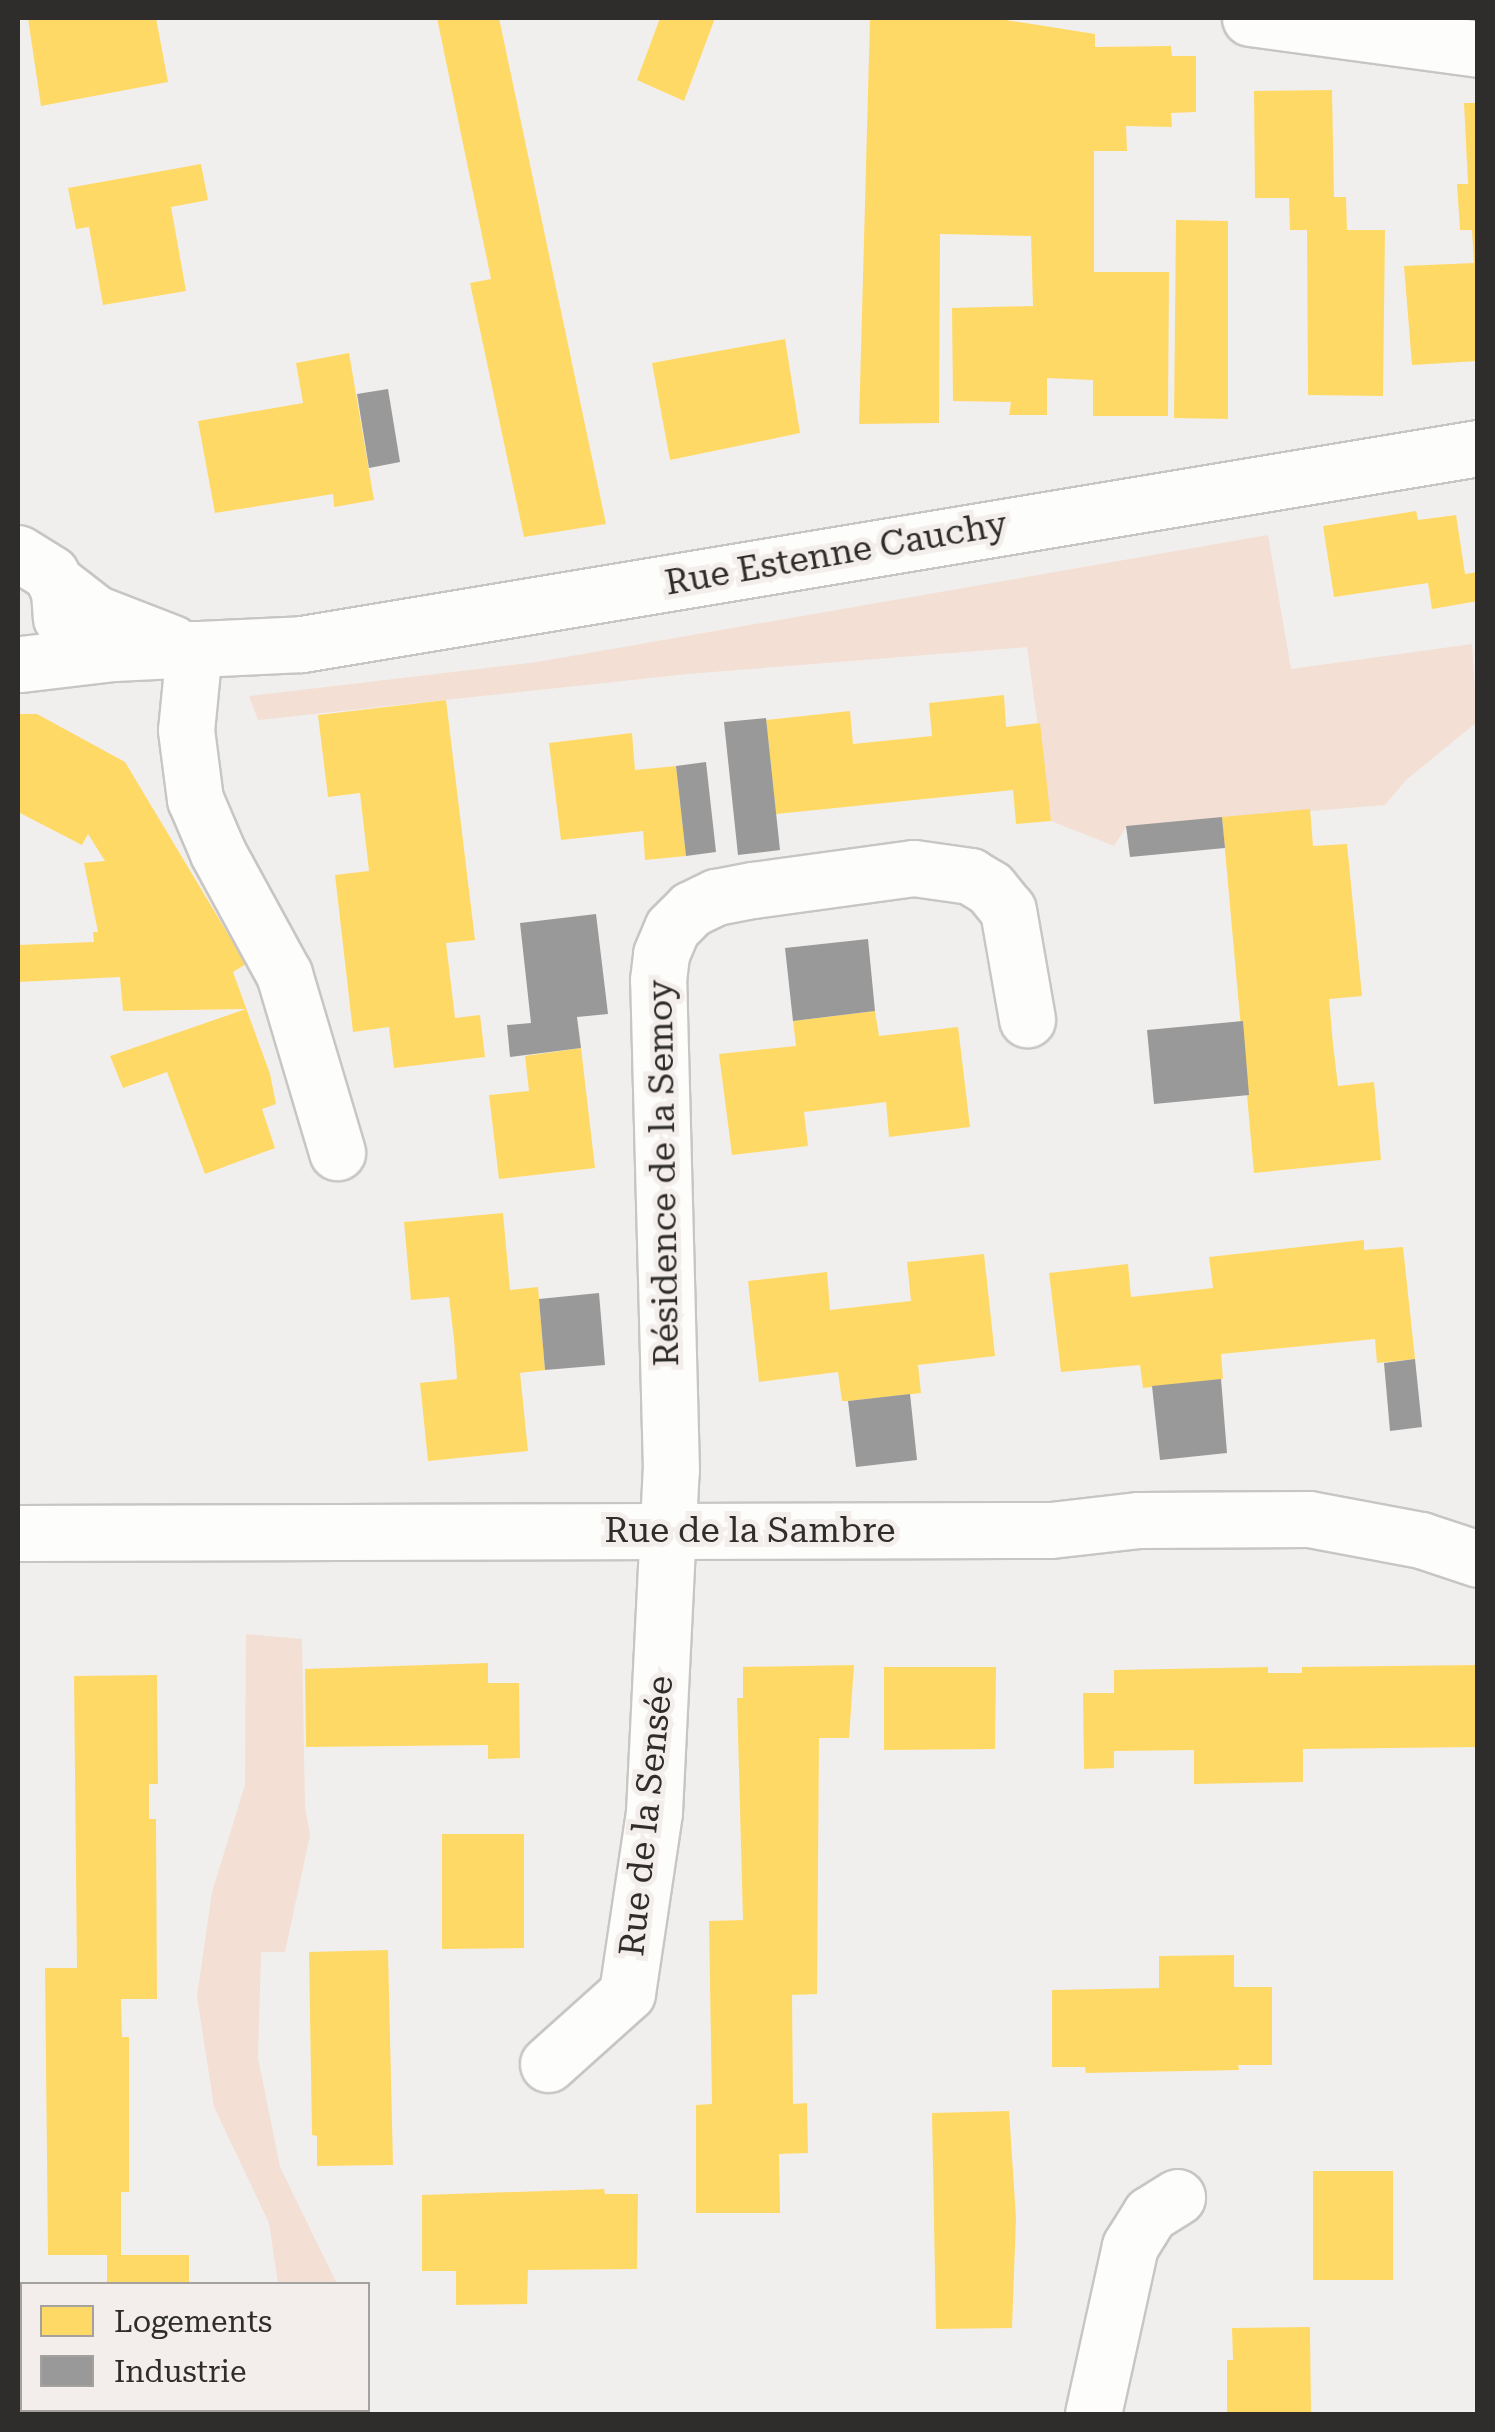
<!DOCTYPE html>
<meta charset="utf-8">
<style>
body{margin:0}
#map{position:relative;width:1495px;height:2432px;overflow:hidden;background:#f1efed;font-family:"Roboto Serif",serif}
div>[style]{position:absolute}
.green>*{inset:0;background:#f3dfd3}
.homes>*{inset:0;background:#ffd966}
.industry>*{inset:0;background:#999}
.roads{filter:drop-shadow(2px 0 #c8c6c5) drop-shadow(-2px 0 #c8c6c5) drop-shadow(0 2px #c8c6c5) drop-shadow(0 -2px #c8c6c5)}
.minor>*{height:55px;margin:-27.5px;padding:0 27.5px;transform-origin:27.5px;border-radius:27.5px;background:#fdfdfc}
.major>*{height:55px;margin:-27.5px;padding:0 27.5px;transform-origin:27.5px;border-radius:27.5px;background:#fdfdfc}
span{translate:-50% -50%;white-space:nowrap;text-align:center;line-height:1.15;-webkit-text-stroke:10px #f3eeeb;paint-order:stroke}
.street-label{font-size:35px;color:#2f2d2c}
.frame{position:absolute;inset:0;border:20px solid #2f2d2c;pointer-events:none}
.legend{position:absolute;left:20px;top:2282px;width:350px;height:130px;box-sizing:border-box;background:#f3eeeb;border:2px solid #a5a19f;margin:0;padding:12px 18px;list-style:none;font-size:30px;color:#2f2d2c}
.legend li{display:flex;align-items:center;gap:20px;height:50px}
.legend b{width:50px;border:2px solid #a5a19f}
</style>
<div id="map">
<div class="green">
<i style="clip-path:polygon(1268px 535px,1291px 669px,1472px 644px,1477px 722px,1406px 780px,1385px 805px,1127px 826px,1114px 846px,1051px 821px,1027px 647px,688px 674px,258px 720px,249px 696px,537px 662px)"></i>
<i style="clip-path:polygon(246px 1634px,302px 1639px,305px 1807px,310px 1835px,285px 1952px,261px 1952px,258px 2058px,280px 2167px,337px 2284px,278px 2284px,269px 2223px,214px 2107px,197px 1996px,212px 1892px,245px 1785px)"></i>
</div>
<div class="homes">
<i style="clip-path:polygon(28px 18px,156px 18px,168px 82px,41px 106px)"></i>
<i style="clip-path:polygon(437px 18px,499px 18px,606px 524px,524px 537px,470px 283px,491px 279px)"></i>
<i style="clip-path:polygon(660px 18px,715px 18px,684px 101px,637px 80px)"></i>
<i style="clip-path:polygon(870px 18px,993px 18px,1095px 34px,1095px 47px,1171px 46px,1172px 56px,1196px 56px,1196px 112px,1171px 113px,1172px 127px,1126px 126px,1127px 151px,1094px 151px,1094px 272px,1169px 272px,1168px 416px,1093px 416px,1093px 380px,1047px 378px,1047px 415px,1009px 415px,1011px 402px,953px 401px,952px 308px,1033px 306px,1031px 236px,940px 234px,939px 423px,859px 424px)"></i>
<i style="clip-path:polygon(1332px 90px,1334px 197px,1346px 197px,1347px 230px,1385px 230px,1383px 396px,1308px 395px,1307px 230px,1290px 230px,1289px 198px,1255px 198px,1254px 91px)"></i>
<i style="clip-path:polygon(1464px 103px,1478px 103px,1478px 361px,1412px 365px,1404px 266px,1474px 263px,1472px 230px,1460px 230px,1457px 184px,1468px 184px)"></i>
<i style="clip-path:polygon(201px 164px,208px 200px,171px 207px,186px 291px,103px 305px,89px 227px,76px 229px,68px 188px)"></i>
<i style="clip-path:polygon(1176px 220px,1228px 221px,1228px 419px,1174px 418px)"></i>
<i style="clip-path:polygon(785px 339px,800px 433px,670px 460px,652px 363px)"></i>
<i style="clip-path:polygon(349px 353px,374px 500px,334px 507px,333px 494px,215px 513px,198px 421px,303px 403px,296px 363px)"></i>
<i style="clip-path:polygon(1416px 511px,1418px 520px,1456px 515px,1465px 574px,1478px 572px,1478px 601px,1432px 609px,1428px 583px,1334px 597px,1323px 526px)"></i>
<i style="clip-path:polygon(1004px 695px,1006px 727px,1040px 723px,1051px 821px,1016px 824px,1013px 790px,776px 814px,766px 720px,850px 711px,853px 744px,932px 736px,929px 703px)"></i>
<i style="clip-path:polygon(446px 700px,475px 940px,446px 943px,455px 1018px,480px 1015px,485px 1057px,394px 1068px,389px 1027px,353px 1032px,335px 875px,369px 871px,360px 793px,328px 797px,318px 715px)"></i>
<i style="clip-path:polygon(18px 714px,37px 714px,125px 762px,246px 964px,233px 972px,270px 1074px,276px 1104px,262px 1109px,275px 1148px,205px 1174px,167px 1072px,123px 1088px,110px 1056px,246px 1009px,123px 1011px,120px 977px,18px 982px,18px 945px,94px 942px,93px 932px,98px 932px,84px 863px,105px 861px,88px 834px,82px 845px,18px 812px)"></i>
<i style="clip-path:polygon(632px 733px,635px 770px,676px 766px,686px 856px,645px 860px,643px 831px,561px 840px,549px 743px)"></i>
<i style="clip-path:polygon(1310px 809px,1313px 846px,1347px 844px,1362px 996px,1329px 999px,1333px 1044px,1338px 1086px,1374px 1082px,1381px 1160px,1254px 1173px,1222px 817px)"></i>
<i style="clip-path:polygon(875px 1011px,879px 1036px,958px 1027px,970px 1127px,889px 1137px,886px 1102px,846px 1107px,804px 1112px,808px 1146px,732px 1155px,719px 1054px,796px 1046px,793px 1021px)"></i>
<i style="clip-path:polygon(581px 1048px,595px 1168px,499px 1179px,489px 1095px,529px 1091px,525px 1056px)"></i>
<i style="clip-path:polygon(503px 1213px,510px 1290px,538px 1287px,545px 1370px,520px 1373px,528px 1451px,428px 1461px,420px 1383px,457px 1379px,454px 1339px,449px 1297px,411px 1300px,404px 1222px)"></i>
<i style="clip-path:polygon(1364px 1240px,1364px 1250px,1403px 1247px,1415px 1359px,1377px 1363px,1375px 1339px,1221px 1354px,1223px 1379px,1143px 1388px,1140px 1365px,1061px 1372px,1049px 1273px,1128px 1264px,1131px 1297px,1213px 1288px,1209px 1257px)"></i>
<i style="clip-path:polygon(984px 1254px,995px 1356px,918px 1365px,921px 1393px,848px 1401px,842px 1401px,838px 1372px,759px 1382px,748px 1281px,827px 1272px,830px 1310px,911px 1301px,907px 1262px)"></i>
<i style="clip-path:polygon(488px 1663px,488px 1683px,519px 1683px,520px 1758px,488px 1759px,488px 1745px,306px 1747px,305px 1669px)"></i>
<i style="clip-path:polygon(854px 1665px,849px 1738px,819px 1738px,817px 1994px,792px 1995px,793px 2104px,807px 2103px,808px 2153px,779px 2154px,780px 2213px,696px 2213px,696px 2105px,712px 2104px,709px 1921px,743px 1920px,737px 1698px,743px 1698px,743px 1667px)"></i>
<i style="clip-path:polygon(1478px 1665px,1478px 1747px,1303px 1749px,1303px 1782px,1194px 1784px,1194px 1750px,1114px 1751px,1114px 1768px,1084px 1769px,1083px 1693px,1114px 1693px,1114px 1670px,1268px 1667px,1268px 1673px,1302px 1673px,1302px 1667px)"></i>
<i style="clip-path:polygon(884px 1667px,996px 1667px,995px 1749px,884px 1750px)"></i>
<i style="clip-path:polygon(157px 1675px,158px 1784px,149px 1784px,149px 1819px,156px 1819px,157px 1999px,121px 1999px,122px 2037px,129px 2037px,129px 2192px,121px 2192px,121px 2255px,189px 2255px,189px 2284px,107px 2284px,107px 2255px,48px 2255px,45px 1968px,77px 1968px,74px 1676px)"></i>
<i style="clip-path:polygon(442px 1834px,524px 1834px,524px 1948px,442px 1949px)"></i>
<i style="clip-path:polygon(388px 1950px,393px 2165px,317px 2166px,317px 2136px,312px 2135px,309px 1952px)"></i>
<i style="clip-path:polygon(1234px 1955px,1234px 1987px,1272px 1987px,1272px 2065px,1238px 2065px,1239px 2070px,1086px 2073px,1085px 2067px,1052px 2067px,1052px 1990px,1159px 1988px,1159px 1956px)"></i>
<i style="clip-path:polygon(1009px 2111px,1016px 2218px,1012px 2328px,936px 2329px,932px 2113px)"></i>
<i style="clip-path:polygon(1313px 2171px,1393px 2171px,1393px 2280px,1313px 2280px)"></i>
<i style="clip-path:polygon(604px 2189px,605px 2194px,638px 2194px,637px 2269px,528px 2270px,527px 2304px,456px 2305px,456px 2271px,422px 2271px,422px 2195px)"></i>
<i style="clip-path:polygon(1310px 2327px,1311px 2414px,1227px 2414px,1227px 2360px,1233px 2360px,1232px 2328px)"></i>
<i style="clip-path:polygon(108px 2410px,210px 2410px,210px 2414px,108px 2414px)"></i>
</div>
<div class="industry">
<i style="clip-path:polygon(388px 389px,400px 462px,369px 468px,357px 394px)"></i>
<i style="clip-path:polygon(766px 718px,780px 850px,738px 855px,724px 722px)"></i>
<i style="clip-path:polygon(706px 762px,716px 852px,686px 856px,676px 766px)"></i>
<i style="clip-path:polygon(1222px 817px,1225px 848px,1130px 857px,1126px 826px)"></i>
<i style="clip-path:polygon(596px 914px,608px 1014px,577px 1017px,581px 1048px,510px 1057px,507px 1025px,531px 1023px,520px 923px)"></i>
<i style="clip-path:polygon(868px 939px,875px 1011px,793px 1021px,785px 948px)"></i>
<i style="clip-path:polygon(1243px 1021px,1249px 1095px,1154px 1104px,1147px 1030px)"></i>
<i style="clip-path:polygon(599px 1293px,605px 1365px,545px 1370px,539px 1299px)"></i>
<i style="clip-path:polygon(1415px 1359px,1422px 1427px,1390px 1431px,1384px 1363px)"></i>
<i style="clip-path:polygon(1221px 1379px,1227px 1453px,1160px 1460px,1152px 1386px)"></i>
<i style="clip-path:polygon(910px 1394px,917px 1460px,856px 1467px,848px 1401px)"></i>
</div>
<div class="roads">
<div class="minor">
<i style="left:1250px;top:18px;width:230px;rotate:7.7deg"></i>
<i style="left:194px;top:649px;width:81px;rotate:95.6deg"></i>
<i style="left:186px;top:730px;width:70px;rotate:82.6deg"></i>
<i style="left:195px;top:799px;width:59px;rotate:66.9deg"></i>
<i style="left:218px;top:853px;width:138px;rotate:61.4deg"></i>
<i style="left:284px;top:974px;width:186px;rotate:73.4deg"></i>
<i style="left:18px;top:1533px;width:1033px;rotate:-0.17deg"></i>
<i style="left:1051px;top:1530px;width:89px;rotate:-6.5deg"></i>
<i style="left:1139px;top:1520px;width:170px;rotate:-0.3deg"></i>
<i style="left:1309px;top:1519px;width:114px;rotate:10.6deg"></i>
<i style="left:1421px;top:1540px;width:60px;rotate:18.4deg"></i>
<i style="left:548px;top:2064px;width:106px;rotate:-41.9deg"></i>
<i style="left:627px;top:1993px;width:183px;rotate:-81.5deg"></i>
<i style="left:654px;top:1812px;width:342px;rotate:-87.2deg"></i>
<i style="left:671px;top:1470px;width:490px;rotate:-91.5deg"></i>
<i style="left:658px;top:980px;width:26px;rotate:-83deg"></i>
<i style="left:661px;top:954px;width:28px;rotate:-67deg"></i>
<i style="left:672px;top:928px;width:27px;rotate:-45deg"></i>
<i style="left:691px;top:909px;width:28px;rotate:-26deg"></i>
<i style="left:716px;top:897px;width:38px;rotate:-11deg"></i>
<i style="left:753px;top:890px;width:162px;rotate:-7.8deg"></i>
<i style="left:914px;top:868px;width:57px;rotate:8.1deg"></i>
<i style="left:970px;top:876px;width:23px;rotate:31deg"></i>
<i style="left:990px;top:888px;width:28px;rotate:51deg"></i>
<i style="left:1008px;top:910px;width:111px;rotate:80.1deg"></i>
<i style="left:1093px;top:2414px;width:172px;rotate:-77.6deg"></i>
<i style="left:1130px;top:2246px;width:38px;rotate:-58deg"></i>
<i style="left:1150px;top:2214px;width:32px;rotate:-32deg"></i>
</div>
<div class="major">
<i style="left:18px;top:553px;width:39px;rotate:32deg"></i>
<i style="left:51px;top:574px;width:19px;rotate:65deg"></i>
<i style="left:59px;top:591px;width:27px;rotate:86deg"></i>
<i style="left:55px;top:582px;width:51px;rotate:37.8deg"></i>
<i style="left:95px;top:613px;width:83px;rotate:21.3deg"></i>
<i style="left:21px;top:664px;width:93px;rotate:-6.8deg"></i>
<i style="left:113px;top:653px;width:189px;rotate:-2.7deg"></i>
<i style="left:302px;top:644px;width:1192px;rotate:-9.46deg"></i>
</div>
</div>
<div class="street-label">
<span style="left:836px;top:554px;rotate:-10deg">Rue Estenne Cauchy</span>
<span style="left:664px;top:1173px;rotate:-91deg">Résidence de la Semoy</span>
<span style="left:750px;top:1531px">Rue de la Sambre</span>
<span style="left:647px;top:1816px;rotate:-84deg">Rue de la Sensée</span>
</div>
<div class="frame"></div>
<ul class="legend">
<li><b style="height:28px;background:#ffd966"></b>Logements</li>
<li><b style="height:28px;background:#999"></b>Industrie</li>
</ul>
</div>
